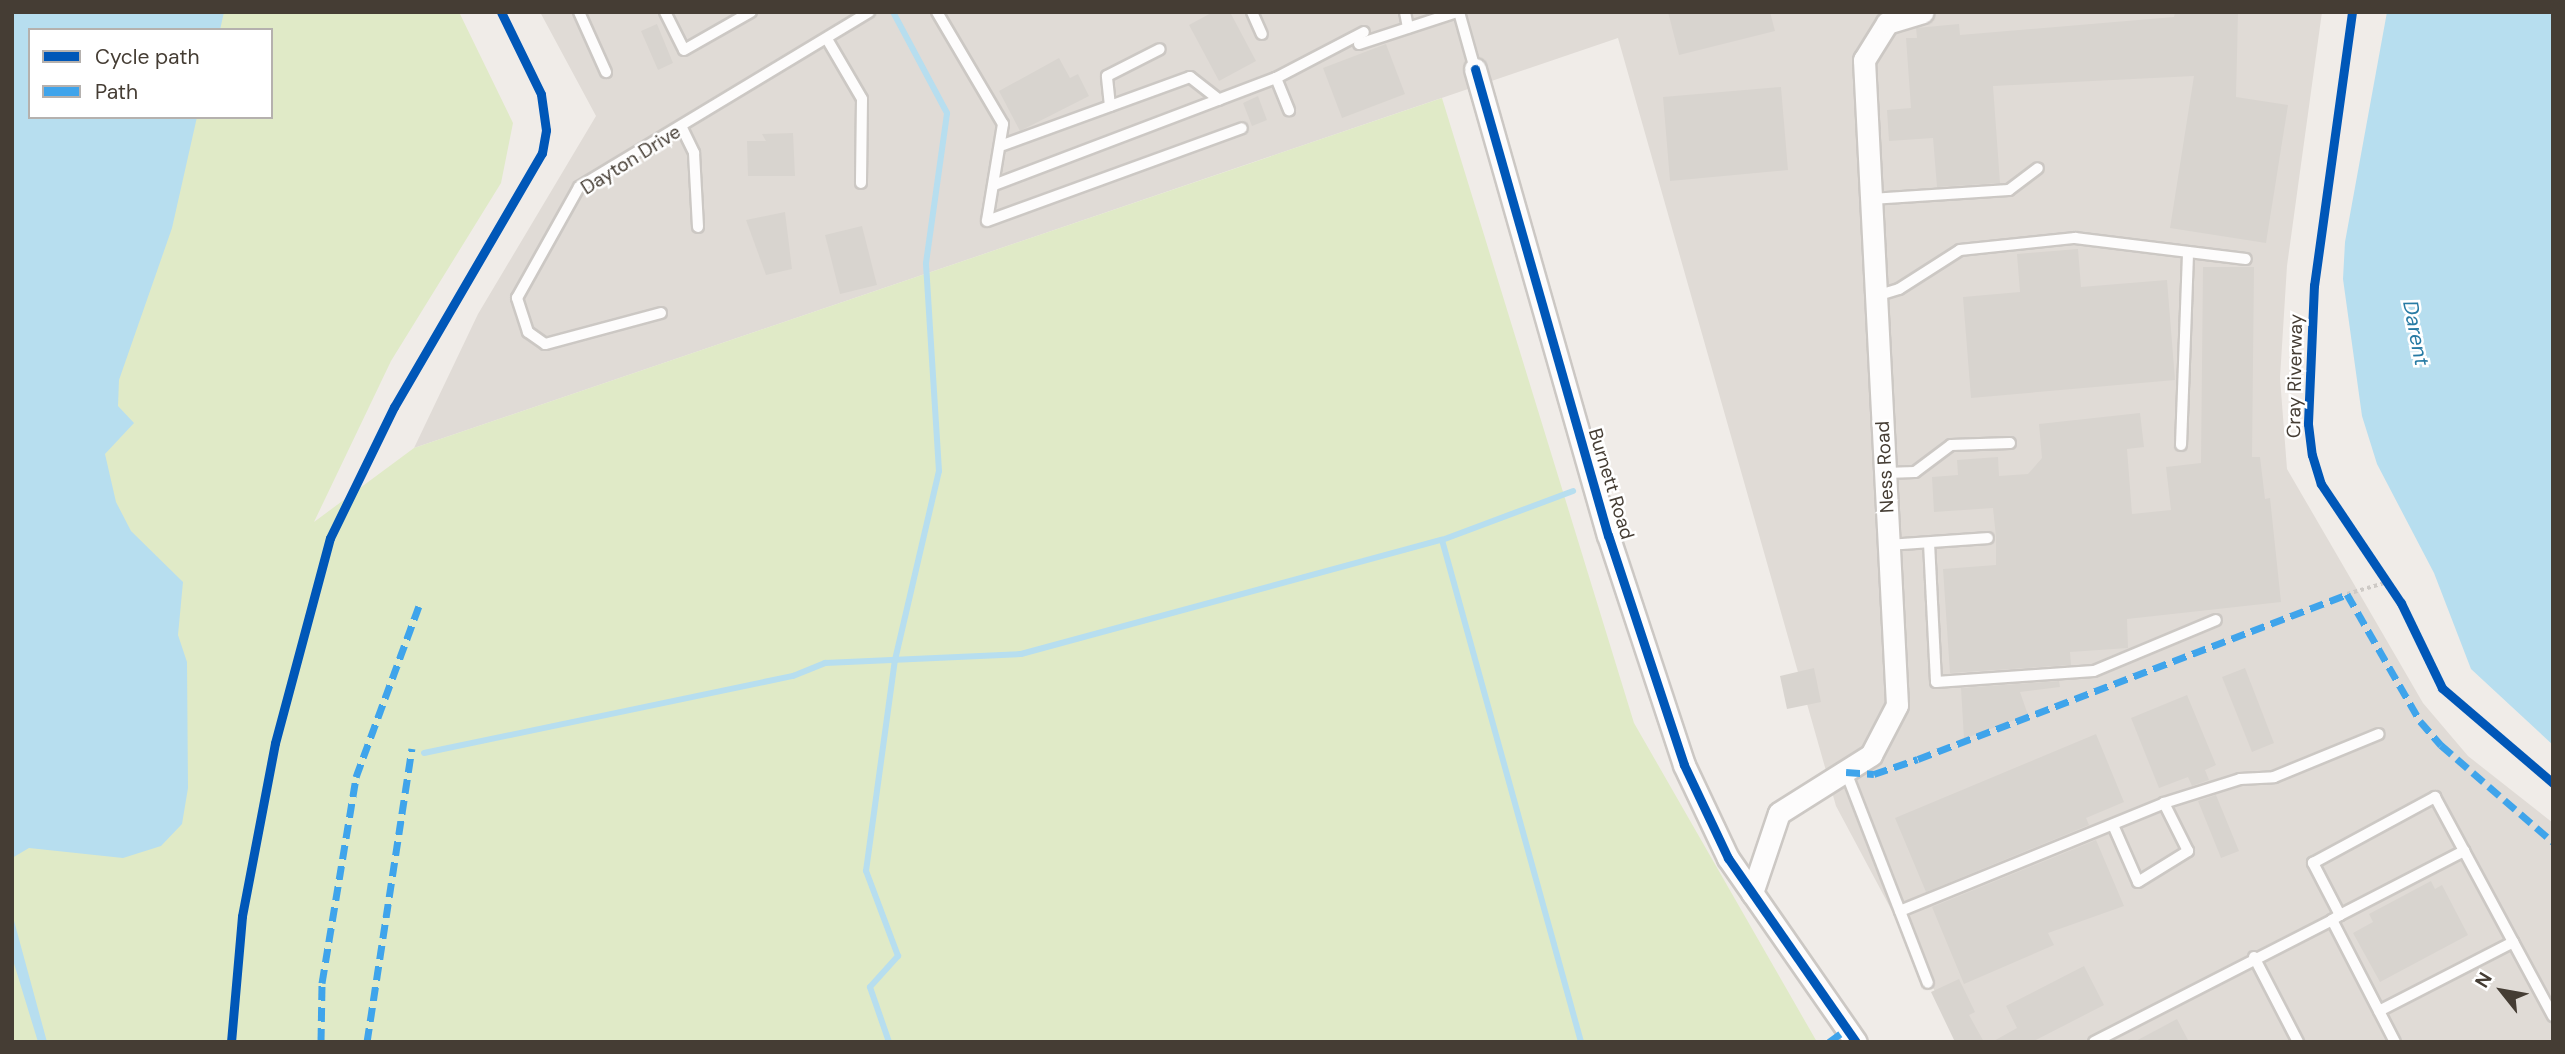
<!DOCTYPE html>
<style>
body{margin:0}
#map{position:relative;width:2565px;height:1054px;overflow:hidden;background:#f0ece8;font-family:"DM Sans",sans-serif}
div>[style]{position:absolute}
.industrial>*{inset:0;background:#e0dbd6}
.green>*{inset:0;background:#e0eac7}
.water>*{inset:0;background:#b7deef}
.stream>*{height:6px;margin:-3px;padding:0 3px;transform-origin:3px;border-radius:3px;background:#b7deef}
.building>*{inset:0;background:#d8d4cf}
.path>*{height:3.5px;margin-top:-1.75px;transform-origin:0;background:repeating-linear-gradient(90deg,#cecac6 0 3.5px,transparent 0 7px)}
.roads{filter:drop-shadow(2px 0 #ccc8c4) drop-shadow(-2px 0 #ccc8c4) drop-shadow(0 2px #ccc8c4) drop-shadow(0 -2px #ccc8c4)}
.lane>*{height:10px;margin:-5px;padding:0 5px;transform-origin:5px;border-radius:5px;background:#fdfcfc}
.street>*{height:21px;margin:-10.5px;padding:0 10.5px;transform-origin:10.5px;border-radius:10.5px;background:#fdfcfc}
.quiet>*{height:7px;margin-top:-3.5px;transform-origin:0;background:repeating-linear-gradient(90deg,#3fa4eb 0 14px,transparent 0 21px)}
.cycleway>*{height:9px;margin:-4.5px;padding:0 4.5px;transform-origin:4.5px;border-radius:4.5px;background:#0057b8}
span{translate:-50% -50%;white-space:nowrap;text-align:center;line-height:1.15;-webkit-text-stroke:5px #fff;paint-order:stroke}
.street-label{font-size:19px;color:#453d34}
.water-label{font-size:21px;color:#287ba4;font-style:italic}
.frame{position:absolute;inset:0;border:14px solid #453d34;pointer-events:none}
.legend{position:absolute;left:28px;top:28px;width:245px;height:91px;box-sizing:border-box;background:#fff;border:2px solid #b5b1ae;margin:0;padding:9px 12px;list-style:none;font-size:21px;color:#453d34}
.legend li{display:flex;align-items:center;gap:14px;height:35px}
.legend b{width:35px;border:2px solid #b5b1ae}
.north{position:absolute;left:2467px;top:956px;width:70px;height:70px;-webkit-text-stroke:5px #fff;paint-order:stroke;rotate:301deg;font-size:19px;font-weight:700;line-height:28px;text-align:center;color:#453d34}
.north::after{content:'';display:block;margin:auto;width:24px;height:32px;background:#453d34;clip-path:polygon(50% 0,100% 100%,50% 72%,0 100%)}
</style>
<div id="map">
<div class="industrial">
<i style="clip-path:polygon(540px 12px,2322px 12px,2287px 266px,2280px 378px,2287px 469px,2423px 703px,2468px 756px,2553px 823px,2553px 1042px,1962px 1042px,1836px 806px,1618px 38px,414px 448px,478px 314px,596px 116px)"></i>
</div>
<div class="green">
<i style="clip-path:polygon(evenodd,12px 12px,459px 12px,513px 123px,501px 183px,391px 361px,314px 522px,414px 448px,1442px 98px,1634px 723px,1817px 1042px,12px 1042px,12px 12px,30px 30px,271px 30px,271px 117px,30px 117px,30px 30px)"></i>
</div>
<div class="water">
<i style="clip-path:polygon(12px 12px,224px 12px,220px 30px,30px 30px,30px 117px,197px 117px,172px 228px,119px 380px,118px 406px,134px 423px,105px 454px,116px 502px,131px 531px,183px 582px,178px 635px,187px 662px,188px 788px,182px 824px,161px 846px,123px 858px,29px 848px,12px 858px)"></i>
<i style="clip-path:polygon(2387px 12px,2553px 12px,2553px 745px,2471px 669px,2434px 573px,2377px 464px,2362px 416px,2343px 279px,2345px 242px)"></i>
<i style="clip-path:polygon(12px 911px,13px 917px,47px 1042px,38px 1042px,12px 957px)"></i>
</div>
<div class="stream">
<i style="left:1442px;top:540px;width:521px;rotate:74.52deg"></i>
<i style="left:424px;top:753px;width:377px;rotate:-11.8deg"></i>
<i style="left:793px;top:676px;width:35px;rotate:-22deg"></i>
<i style="left:825px;top:663px;width:196px;rotate:-2.6deg"></i>
<i style="left:1021px;top:654px;width:436px;rotate:-15.2deg"></i>
<i style="left:1442px;top:540px;width:140px;rotate:-20.5deg"></i>
<i style="left:889px;top:1042px;width:58px;rotate:-109.1deg"></i>
<i style="left:870px;top:987px;width:42px;rotate:-47.9deg"></i>
<i style="left:898px;top:956px;width:91px;rotate:-110.6deg"></i>
<i style="left:866px;top:871px;width:213px;rotate:-82.2deg"></i>
<i style="left:895px;top:660px;width:194px;rotate:-76.9deg"></i>
<i style="left:939px;top:471px;width:208px;rotate:-93.6deg"></i>
<i style="left:926px;top:263px;width:151px;rotate:-82deg"></i>
<i style="left:947px;top:113px;width:115px;rotate:-118.1deg"></i>
</div>
<div class="building">
<i style="clip-path:polygon(1213px 12px,1230px 12px,1256px 61px,1219px 81px,1189px 25px)"></i>
<i style="clip-path:polygon(1668px 12px,1770px 12px,1775px 31px,1679px 55px)"></i>
<i style="clip-path:polygon(2175px 12px,2238px 12px,2236px 97px,2288px 105px,2266px 243px,2170px 228px,2194px 76px,1993px 86px,2000px 183px,1937px 187px,1933px 138px,1889px 141px,1887px 110px,1911px 108px,1906px 38px,1917px 38px,1916px 28px,1959px 24px,1960px 35px,2174px 17px)"></i>
<i style="clip-path:polygon(657px 24px,673px 63px,658px 70px,641px 31px)"></i>
<i style="clip-path:polygon(1386px 44px,1405px 94px,1342px 118px,1323px 68px)"></i>
<i style="clip-path:polygon(1059px 58px,1070px 78px,1078px 74px,1089px 96px,1020px 131px,999px 91px)"></i>
<i style="clip-path:polygon(1781px 87px,1788px 170px,1670px 181px,1663px 97px)"></i>
<i style="clip-path:polygon(1258px 96px,1267px 120px,1252px 126px,1243px 103px)"></i>
<i style="clip-path:polygon(793px 133px,795px 176px,748px 176px,747px 141px,766px 141px,762px 134px)"></i>
<i style="clip-path:polygon(785px 212px,792px 269px,766px 275px,746px 220px)"></i>
<i style="clip-path:polygon(862px 226px,877px 285px,840px 294px,825px 235px)"></i>
<i style="clip-path:polygon(2078px 249px,2081px 287px,2167px 280px,2175px 380px,1971px 398px,1963px 297px,2020px 292px,2017px 254px)"></i>
<i style="clip-path:polygon(2203px 267px,2254px 267px,2252px 457px,2260px 457px,2265px 499px,2270px 498px,2281px 602px,2127px 619px,2128px 648px,2070px 652px,2071px 665px,1950px 673px,1943px 569px,1996px 565px,1996px 537px,1993px 508px,1934px 512px,1932px 477px,1958px 475px,1957px 460px,1998px 457px,1999px 476px,2028px 474px,2042px 458px,2039px 424px,2140px 413px,2144px 447px,2127px 449px,2132px 514px,2171px 510px,2166px 467px,2201px 463px)"></i>
<i style="clip-path:polygon(1814px 668px,1821px 702px,1787px 709px,1780px 676px)"></i>
<i style="clip-path:polygon(2245px 668px,2274px 743px,2252px 752px,2222px 677px)"></i>
<i style="clip-path:polygon(2059px 681px,2060px 687px,2020px 692px,2028px 715px,1964px 739px,1961px 688px)"></i>
<i style="clip-path:polygon(2187px 695px,2216px 765px,2205px 770px,2209px 780px,2192px 786px,2188px 777px,2159px 788px,2131px 718px)"></i>
<i style="clip-path:polygon(2096px 734px,2124px 802px,2086px 818px,2089px 825px,1926px 892px,1895px 818px)"></i>
<i style="clip-path:polygon(2216px 795px,2239px 851px,2221px 858px,2198px 801px)"></i>
<i style="clip-path:polygon(2096px 840px,2124px 906px,2048px 933px,2054px 945px,1964px 984px,1932px 907px)"></i>
<i style="clip-path:polygon(2431px 881px,2435px 889px,2442px 885px,2468px 935px,2380px 982px,2353px 933px,2373px 922px,2369px 914px)"></i>
<i style="clip-path:polygon(2084px 966px,2104px 1005px,2032px 1042px,1992px 1042px,2017px 1028px,2006px 1006px)"></i>
<i style="clip-path:polygon(1959px 979px,1975px 1012px,1969px 1015px,1984px 1042px,1955px 1042px,1931px 992px)"></i>
<i style="clip-path:polygon(2177px 1019px,2189px 1042px,2134px 1042px)"></i>
</div>
<div class="path">
<i style="left:2347px;top:594px;width:43px;rotate:-16.3deg"></i>
</div>
<div class="roads">
<div class="lane">
<i style="left:579px;top:12px;width:66px;rotate:65.8deg"></i>
<i style="left:665px;top:12px;width:42px;rotate:63.4deg"></i>
<i style="left:684px;top:50px;width:77px;rotate:-29.6deg"></i>
<i style="left:937px;top:12px;width:130px;rotate:59.5deg"></i>
<i style="left:1003px;top:124px;width:98px;rotate:99.4deg"></i>
<i style="left:987px;top:221px;width:271px;rotate:-20deg"></i>
<i style="left:1252px;top:12px;width:24px;rotate:66deg"></i>
<i style="left:1405px;top:12px;width:16px;rotate:79deg"></i>
<i style="left:1459px;top:12px;width:59px;rotate:74.3deg"></i>
<i style="left:827px;top:39px;width:69px;rotate:59.7deg"></i>
<i style="left:862px;top:99px;width:84px;rotate:90.7deg"></i>
<i style="left:1359px;top:44px;width:103px;rotate:-18.1deg"></i>
<i style="left:1276px;top:78px;width:99px;rotate:-27.6deg"></i>
<i style="left:1110px;top:106px;width:30px;rotate:-96deg"></i>
<i style="left:1107px;top:76px;width:59px;rotate:-27deg"></i>
<i style="left:682px;top:128px;width:28px;rotate:64deg"></i>
<i style="left:694px;top:153px;width:74px;rotate:86.9deg"></i>
<i style="left:1003px;top:145px;width:199px;rotate:-20deg"></i>
<i style="left:1190px;top:77px;width:37px;rotate:38deg"></i>
<i style="left:994px;top:185px;width:302px;rotate:-20.8deg"></i>
<i style="left:1276px;top:78px;width:35px;rotate:68deg"></i>
<i style="left:1871px;top:199px;width:138px;rotate:-3.7deg"></i>
<i style="left:2009px;top:190px;width:36px;rotate:-37deg"></i>
<i style="left:1876px;top:296px;width:24px;rotate:-17deg"></i>
<i style="left:1899px;top:289px;width:72px;rotate:-32.6deg"></i>
<i style="left:1960px;top:250px;width:116px;rotate:-6deg"></i>
<i style="left:2075px;top:238px;width:172px;rotate:7deg"></i>
<i style="left:661px;top:313px;width:120px;rotate:165deg"></i>
<i style="left:545px;top:344px;width:21px;rotate:-145deg"></i>
<i style="left:528px;top:332px;width:36px;rotate:-108deg"></i>
<i style="left:517px;top:298px;width:127px;rotate:-60.8deg"></i>
<i style="left:579px;top:187px;width:339px;rotate:-31.1deg"></i>
<i style="left:2181px;top:445px;width:193px;rotate:-87.9deg"></i>
<i style="left:1885px;top:473px;width:30px;rotate:-2deg"></i>
<i style="left:1915px;top:472px;width:45px;rotate:-36.9deg"></i>
<i style="left:1951px;top:445px;width:59px;rotate:-1.9deg"></i>
<i style="left:1929px;top:543px;width:139px;rotate:87.1deg"></i>
<i style="left:1936px;top:682px;width:158px;rotate:-4deg"></i>
<i style="left:2094px;top:671px;width:132px;rotate:-22.7deg"></i>
<i style="left:1889px;top:545px;width:99px;rotate:-4deg"></i>
<i style="left:1846px;top:772px;width:226px;rotate:68.8deg"></i>
<i style="left:2113px;top:825px;width:62px;rotate:66.3deg"></i>
<i style="left:2138px;top:882px;width:59px;rotate:-31.8deg"></i>
<i style="left:2188px;top:851px;width:54px;rotate:-116.6deg"></i>
<i style="left:1900px;top:911px;width:285px;rotate:-22.2deg"></i>
<i style="left:2164px;top:803px;width:80px;rotate:-17.5deg"></i>
<i style="left:2240px;top:779px;width:34px;rotate:-3deg"></i>
<i style="left:2274px;top:777px;width:113px;rotate:-22.3deg"></i>
<i style="left:2340px;top:915px;width:140px;rotate:-27.3deg"></i>
<i style="left:2332px;top:920px;width:9px;rotate:-32deg"></i>
<i style="left:2340px;top:915px;width:59px;rotate:-117.4deg"></i>
<i style="left:2313px;top:863px;width:139px;rotate:-28.4deg"></i>
<i style="left:2435px;top:797px;width:249px;rotate:61.7deg"></i>
<i style="left:2254px;top:957px;width:96px;rotate:62.6deg"></i>
<i style="left:2379px;top:1011px;width:151px;rotate:-27.2deg"></i>
<i style="left:2094px;top:1042px;width:267px;rotate:-27.1deg"></i>
<i style="left:2332px;top:920px;width:137px;rotate:62.7deg"></i>
</div>
<div class="street">
<i style="left:1475px;top:69px;width:485px;rotate:74.1deg"></i>
<i style="left:1608px;top:535px;width:242px;rotate:71.7deg"></i>
<i style="left:1684px;top:765px;width:103px;rotate:64.7deg"></i>
<i style="left:1728px;top:858px;width:224px;rotate:55.2deg"></i>
<i style="left:1752px;top:893px;width:84px;rotate:-71.4deg"></i>
<i style="left:1779px;top:813px;width:109px;rotate:-32.2deg"></i>
<i style="left:1871px;top:755px;width:56px;rotate:-62.5deg"></i>
<i style="left:1897px;top:705px;width:646px;rotate:-92.93deg"></i>
<i style="left:1864px;top:60px;width:44px;rotate:-58.1deg"></i>
<i style="left:1887px;top:23px;width:37px;rotate:-17deg"></i>
</div>
</div>
<div class="quiet">
<i style="left:1846px;top:772px;width:28px;rotate:4deg"></i>
<i style="left:1874px;top:774px;width:46px;rotate:-18.8deg"></i>
<i style="left:1918px;top:759px;width:460px;rotate:-21deg"></i>
<i style="left:2347px;top:594px;width:146px;rotate:60.1deg"></i>
<i style="left:2420px;top:721px;width:32px;rotate:49deg"></i>
<i style="left:2441px;top:745px;width:148px;rotate:40.9deg"></i>
<i style="left:321px;top:1042px;width:59px;rotate:-89deg"></i>
<i style="left:322px;top:983px;width:209px;rotate:-80.6deg"></i>
<i style="left:356px;top:777px;width:182px;rotate:-69.8deg"></i>
<i style="left:367px;top:1042px;width:297px;rotate:-81.3deg"></i>
<i style="left:1829px;top:1042px;width:24px;rotate:-36deg"></i>
</div>
<div class="cycleway">
<i style="left:2352px;top:12px;width:276px;rotate:97.9deg"></i>
<i style="left:2314px;top:285px;width:139px;rotate:92.5deg"></i>
<i style="left:2308px;top:424px;width:31px;rotate:83deg"></i>
<i style="left:2312px;top:455px;width:30px;rotate:73deg"></i>
<i style="left:2321px;top:484px;width:143px;rotate:56.1deg"></i>
<i style="left:2401px;top:603px;width:94px;rotate:64.2deg"></i>
<i style="left:2442px;top:688px;width:146px;rotate:40.6deg"></i>
<i style="left:1475px;top:69px;width:485px;rotate:74.1deg"></i>
<i style="left:1608px;top:535px;width:242px;rotate:71.7deg"></i>
<i style="left:1684px;top:765px;width:103px;rotate:64.7deg"></i>
<i style="left:1728px;top:858px;width:224px;rotate:55.2deg"></i>
<i style="left:231px;top:1042px;width:126px;rotate:-85deg"></i>
<i style="left:242px;top:916px;width:176px;rotate:-79.2deg"></i>
<i style="left:275px;top:743px;width:212px;rotate:-75deg"></i>
<i style="left:330px;top:538px;width:146px;rotate:-64deg"></i>
<i style="left:394px;top:407px;width:294px;rotate:-59.8deg"></i>
<i style="left:542px;top:153px;width:23px;rotate:-80deg"></i>
<i style="left:546px;top:130px;width:36px;rotate:-98deg"></i>
<i style="left:541px;top:94px;width:91px;rotate:-116deg"></i>
</div>
<div class="street-label">
<span style="left:631px;top:160px;rotate:-32deg">Dayton Drive</span>
<span style="left:2295px;top:376px;rotate:-89deg">Cray Riverway</span>
<span style="left:1885px;top:467px;rotate:-93deg">Ness Road</span>
<span style="left:1611px;top:484px;rotate:73deg">Burnett Road</span>
</div>
<div class="water-label">
<span style="left:2416px;top:333px;rotate:79deg">Darent</span>
</div>
<div class="frame"></div>
<ul class="legend">
<li><b style="height:9px;background:#0057b8"></b>Cycle path</li>
<li><b style="height:9px;background:#3fa4eb"></b>Path</li>
</ul>
<div class="north">N</div>
</div>
